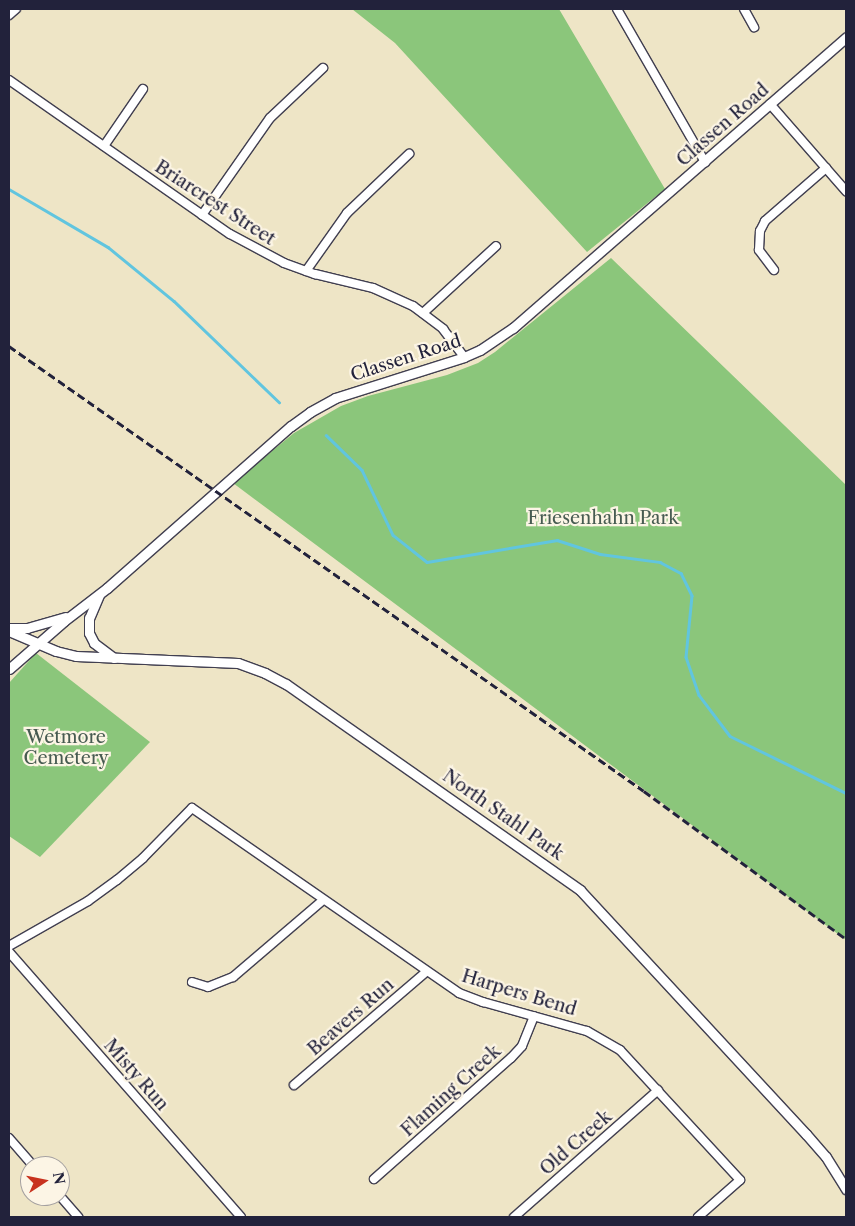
<!DOCTYPE html>
<style>
body{margin:0}
#map{position:relative;width:855px;height:1226px;overflow:hidden;background:#eee5c6;font-family:"Libre Caslon Text",serif}
div>[style]{position:absolute}
.green>*{inset:0;background:#8bc67b}
.stream>*{height:2.5px;margin:-1.25px;padding:0 1.25px;transform-origin:1.25px;border-radius:1.25px;background:#61c5df}
.roads{filter:drop-shadow(1px 0 #413f50) drop-shadow(-1px 0 #413f50) drop-shadow(0 1px #413f50) drop-shadow(0 -1px #413f50)}
.minor>*{height:8px;margin:-4px;padding:0 4px;transform-origin:4px;border-radius:4px;background:#fff}
.tertiary>*{height:9px;margin:-4.5px;padding:0 4.5px;transform-origin:4.5px;border-radius:4.5px;background:#fff}
.rail>*{height:2.5px;margin-top:-1.25px;transform-origin:0;background:repeating-linear-gradient(90deg,#22223b 0 8px,transparent 0 12px)}
span{translate:-50% -50%;white-space:nowrap;text-align:center;line-height:1.15;-webkit-text-stroke:4.5px #fcf5e5;paint-order:stroke}
.street-label{font-size:18px;color:#22223b}
.park-label{font-size:18px;color:#475b51}
.frame{position:absolute;inset:0;border:10px solid #22223b;pointer-events:none}
.north{position:absolute;left:20px;top:1156px;width:50px;height:50px;box-sizing:border-box;background:#fcf5e5;border:1px solid #a5a1a1;border-radius:50%;rotate:79deg;font-size:14px;font-weight:700;line-height:20px;text-align:center;color:#22223b}
.north::after{content:'';display:block;margin:auto;width:18px;height:22px;background:#c8321e;clip-path:polygon(50% 0,100% 100%,50% 72%,0 100%)}
</style>
<div id="map">
<div class="green">
<i style="clip-path:polygon(352px 9px,559px 9px,665px 189px,587px 252px,395px 43px)"></i>
<i style="clip-path:polygon(611px 258px,846px 485px,846px 940px,233px 483px,294px 433px,341px 406px,368px 396px,447px 375px,478px 363px,495px 352px)"></i>
<i style="clip-path:polygon(36px 653px,150px 742px,40px 857px,9px 836px,9px 683px)"></i>
</div>
<div class="stream">
<i style="left:9px;top:189px;width:115px;rotate:30.4deg"></i>
<i style="left:108px;top:247px;width:85px;rotate:39.3deg"></i>
<i style="left:174px;top:301px;width:146px;rotate:43.9deg"></i>
<i style="left:326px;top:435px;width:50px;rotate:44.2deg"></i>
<i style="left:362px;top:470px;width:72px;rotate:64.5deg"></i>
<i style="left:393px;top:535px;width:43px;rotate:38.5deg"></i>
<i style="left:427px;top:562px;width:132px;rotate:-9.6deg"></i>
<i style="left:557px;top:540px;width:45px;rotate:18deg"></i>
<i style="left:600px;top:554px;width:61px;rotate:7.6deg"></i>
<i style="left:660px;top:562px;width:24px;rotate:28deg"></i>
<i style="left:681px;top:573px;width:25px;rotate:64deg"></i>
<i style="left:692px;top:596px;width:61px;rotate:95.6deg"></i>
<i style="left:686px;top:657px;width:40px;rotate:71.1deg"></i>
<i style="left:699px;top:695px;width:51px;rotate:52.9deg"></i>
<i style="left:730px;top:736px;width:129px;rotate:26.2deg"></i>
</div>
<div class="roads">
<div class="minor">
<i style="left:617px;top:9px;width:177px;rotate:60.1deg"></i>
<i style="left:744px;top:9px;width:21px;rotate:61deg"></i>
<i style="left:9px;top:15px;width:9px;rotate:-41deg"></i>
<i style="left:9px;top:80px;width:269px;rotate:34.9deg"></i>
<i style="left:230px;top:234px;width:61px;rotate:28.2deg"></i>
<i style="left:284px;top:263px;width:33px;rotate:20deg"></i>
<i style="left:315px;top:274px;width:60px;rotate:13.6deg"></i>
<i style="left:373px;top:288px;width:44px;rotate:24.2deg"></i>
<i style="left:413px;top:306px;width:38px;rotate:37deg"></i>
<i style="left:443px;top:329px;width:35px;rotate:53deg"></i>
<i style="left:770px;top:104px;width:116px;rotate:48.9deg"></i>
<i style="left:104px;top:146px;width:69px;rotate:-55.6deg"></i>
<i style="left:202px;top:215px;width:118px;rotate:-55deg"></i>
<i style="left:270px;top:118px;width:73px;rotate:-43.3deg"></i>
<i style="left:774px;top:270px;width:25px;rotate:-127deg"></i>
<i style="left:759px;top:250px;width:19px;rotate:-87deg"></i>
<i style="left:760px;top:231px;width:11px;rotate:-63deg"></i>
<i style="left:765px;top:221px;width:81px;rotate:-41deg"></i>
<i style="left:306px;top:271px;width:71px;rotate:-54.7deg"></i>
<i style="left:347px;top:213px;width:86px;rotate:-43.6deg"></i>
<i style="left:423px;top:313px;width:99px;rotate:-42.5deg"></i>
<i style="left:9px;top:946px;width:91px;rotate:-29.7deg"></i>
<i style="left:88px;top:901px;width:36px;rotate:-36deg"></i>
<i style="left:117px;top:880px;width:34px;rotate:-40deg"></i>
<i style="left:143px;top:858px;width:70px;rotate:-45.6deg"></i>
<i style="left:192px;top:808px;width:325px;rotate:34.7deg"></i>
<i style="left:459px;top:993px;width:26px;rotate:21deg"></i>
<i style="left:483px;top:1002px;width:108px;rotate:15.6deg"></i>
<i style="left:587px;top:1031px;width:38px;rotate:30deg"></i>
<i style="left:620px;top:1050px;width:177px;rotate:47.3deg"></i>
<i style="left:740px;top:1180px;width:56px;rotate:138.6deg"></i>
<i style="left:9px;top:952px;width:352px;rotate:48.8deg"></i>
<i style="left:192px;top:982px;width:17px;rotate:17deg"></i>
<i style="left:208px;top:987px;width:27px;rotate:-22deg"></i>
<i style="left:233px;top:977px;width:118px;rotate:-40.5deg"></i>
<i style="left:294px;top:1085px;width:174px;rotate:-40.6deg"></i>
<i style="left:9px;top:1138px;width:37px;rotate:49deg"></i>
<i style="left:374px;top:1179px;width:183px;rotate:-41.5deg"></i>
<i style="left:511px;top:1058px;width:16px;rotate:-47deg"></i>
<i style="left:522px;top:1046px;width:32px;rotate:-68deg"></i>
<i style="left:60px;top:1196px;width:28px;rotate:49deg"></i>
<i style="left:514px;top:1217px;width:192px;rotate:-41.4deg"></i>
</div>
<div class="tertiary">
<i style="left:99px;top:595px;width:25px;rotate:113deg"></i>
<i style="left:89px;top:618px;width:15px;rotate:90deg"></i>
<i style="left:89px;top:633px;width:11px;rotate:63deg"></i>
<i style="left:94px;top:643px;width:25px;rotate:37deg"></i>
<i style="left:9px;top:628px;width:18px"></i>
<i style="left:27px;top:628px;width:40px;rotate:-16deg"></i>
<i style="left:9px;top:631px;width:51px;rotate:23.1deg"></i>
<i style="left:56px;top:651px;width:21px;rotate:14deg"></i>
<i style="left:76px;top:656px;width:162px;rotate:2.5deg"></i>
<i style="left:238px;top:663px;width:29px;rotate:20deg"></i>
<i style="left:265px;top:673px;width:24px;rotate:28deg"></i>
<i style="left:286px;top:684px;width:359px;rotate:35deg"></i>
<i style="left:580px;top:890px;width:333px;rotate:47.2deg"></i>
<i style="left:806px;top:1134px;width:30px;rotate:49deg"></i>
<i style="left:826px;top:1157px;width:38px;rotate:58deg"></i>
<i style="left:9px;top:669px;width:73px;rotate:-41.1deg"></i>
<i style="left:64px;top:621px;width:54px;rotate:-37.5deg"></i>
<i style="left:107px;top:588px;width:245px;rotate:-41.4deg"></i>
<i style="left:291px;top:426px;width:24px;rotate:-36deg"></i>
<i style="left:310px;top:412px;width:29px;rotate:-29deg"></i>
<i style="left:335px;top:398px;width:135px;rotate:-17.6deg"></i>
<i style="left:464px;top:357px;width:17px;rotate:-24deg"></i>
<i style="left:480px;top:350px;width:40px;rotate:-34deg"></i>
<i style="left:513px;top:328px;width:442px;rotate:-41.1deg"></i>
</div>
</div>
<div class="rail">
<i style="left:9px;top:346px;width:775px;rotate:35.02deg"></i>
<i style="left:644px;top:791px;width:250px;rotate:36.2deg"></i>
</div>
<div class="street-label">
<span style="left:723px;top:125px;rotate:-41deg">Classen Road</span>
<span style="left:215px;top:203px;rotate:33deg">Briarcrest Street</span>
<span style="left:406px;top:358px;rotate:-18deg">Classen Road</span>
<span style="left:503px;top:815px;rotate:35deg">North Stahl Park</span>
<span style="left:519px;top:993px;rotate:17deg">Harpers Bend</span>
<span style="left:351px;top:1017px;rotate:-41deg">Beavers Run</span>
<span style="left:136px;top:1075px;rotate:49deg">Misty Run</span>
<span style="left:451px;top:1091px;rotate:-42deg">Flaming Creek</span>
<span style="left:576px;top:1143px;rotate:-41deg">Old Creek</span>
</div>
<div class="park-label">
<span style="left:603px;top:518px">Friesenhahn Park</span>
<span style="left:66px;top:748px">Wetmore<br>Cemetery</span>
</div>
<div class="frame"></div>
<div class="north">N</div>
</div>
